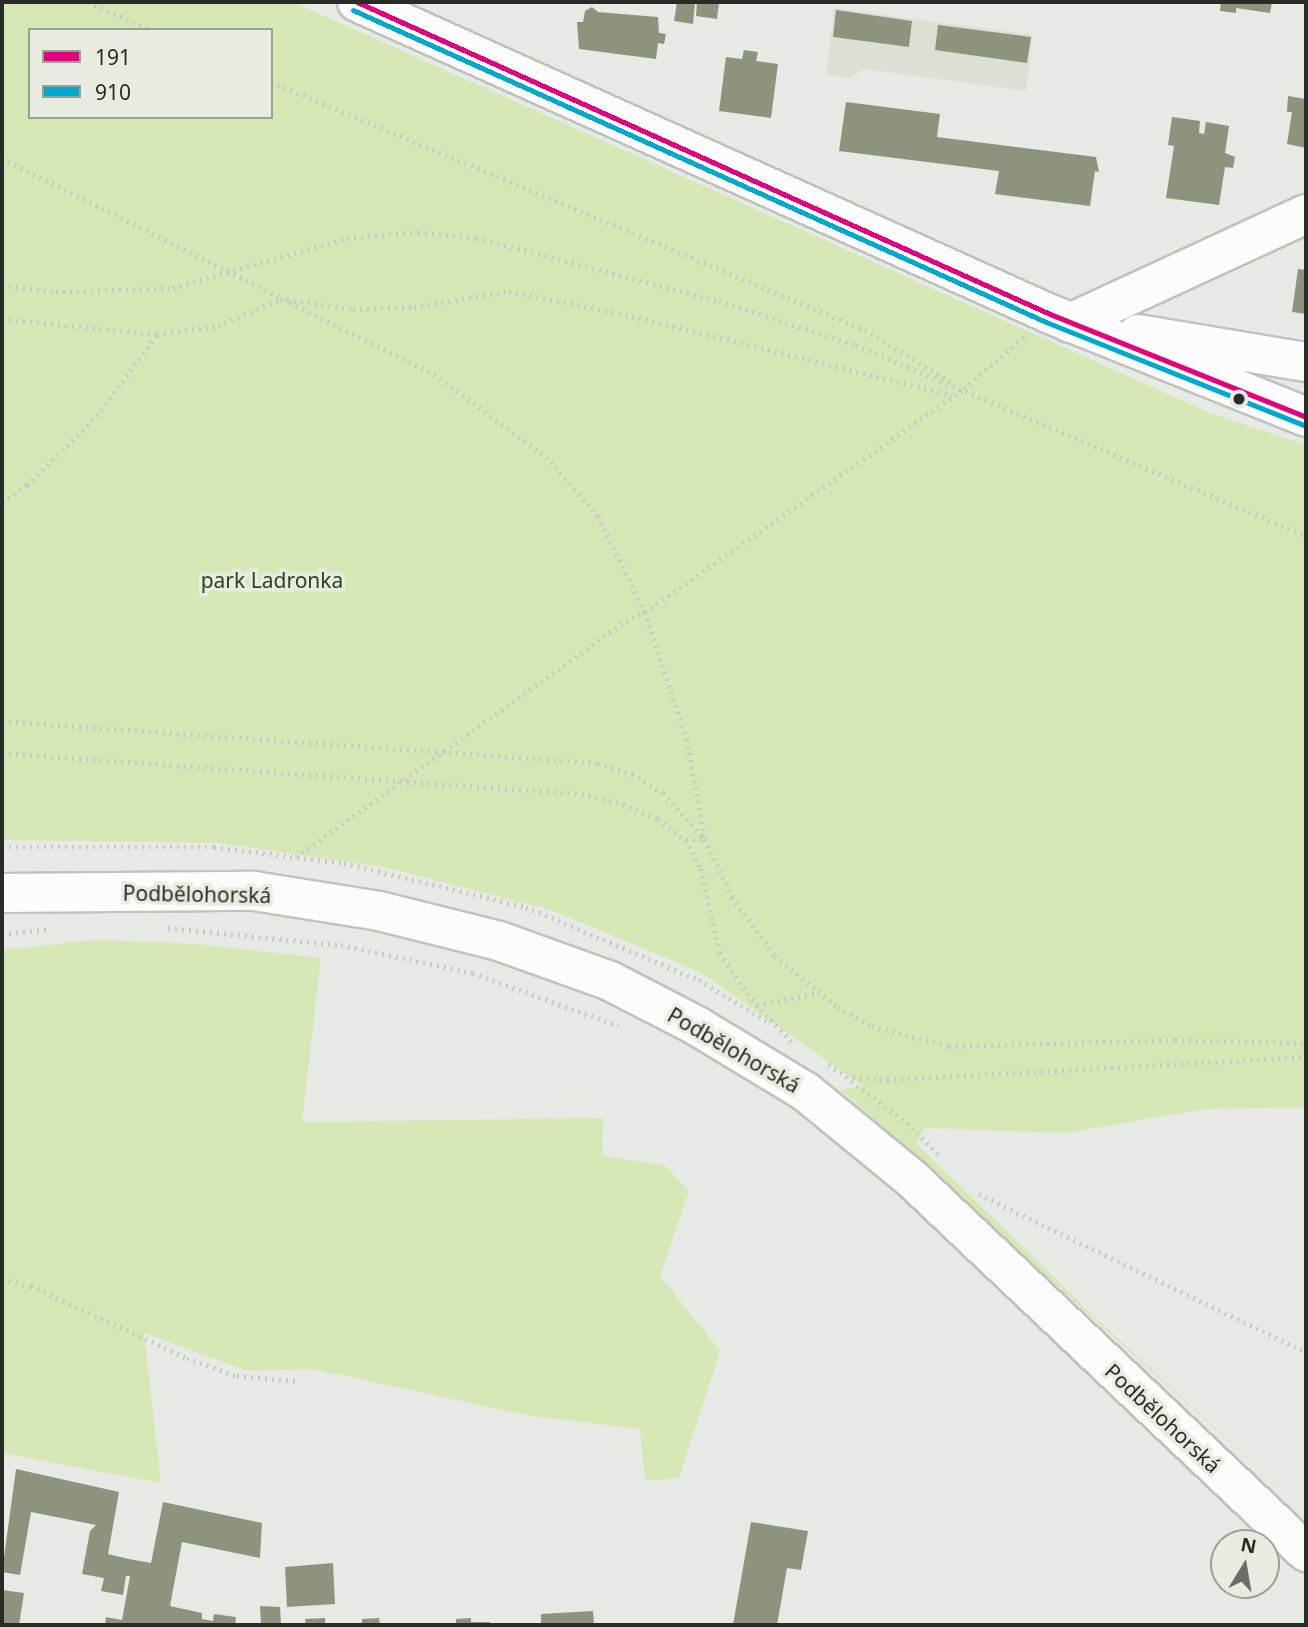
<!DOCTYPE html>
<meta charset="utf-8">
<style>
body{margin:0}
#map{position:relative;width:1308px;height:1627px;overflow:hidden;background:#e7e9e4;font-family:"Noto Sans",sans-serif}
div>[style]{position:absolute}
.built>*{inset:0;background:#dce0d4}
.green>*{inset:0;background:#d4e7b5}
.building>*{inset:0;background:#8d947e}
.path>*{height:4.5px;margin-top:-2.25px;transform-origin:0;background:repeating-linear-gradient(90deg,#c9c9c8 0 2px,transparent 0 7px)}
.roads{filter:drop-shadow(2px 0 #c0c2be) drop-shadow(-2px 0 #c0c2be) drop-shadow(0 2px #c0c2be) drop-shadow(0 -2px #c0c2be)}
.minor>*{height:38px;margin:-19px;padding:0 19px;transform-origin:19px;border-radius:19px;background:#fbfcfb}
.bus-1>*{height:5px;margin:-2.5px;padding:0 2.5px;transform-origin:2.5px;border-radius:2.5px;background:#e5007d}
.bus-2>*{height:5px;margin:-2.5px;padding:0 2.5px;transform-origin:2.5px;border-radius:2.5px;background:#00a9ce}
.dots>*{width:19px;height:19px;translate:-50% -50%;box-sizing:border-box;border:4px solid #e7ece1;border-radius:50%}
span{translate:-50% -50%;white-space:nowrap;text-align:center;line-height:1.15;-webkit-text-stroke:7px #e7ece1;paint-order:stroke}
.park-label{font-size:21px;color:#313f1a}
.street-label{font-size:21px;color:#292b27}
.frame{position:absolute;inset:0;border:4px solid #292b27;pointer-events:none}
.legend{position:absolute;left:28px;top:28px;width:245px;height:91px;box-sizing:border-box;background:#e7ece1;border:2px solid #9b9f97;margin:0;padding:9px 12px;list-style:none;font-size:21px;color:#292b27}
.legend li{display:flex;align-items:center;gap:14px;height:35px}
.legend b{width:35px;border:2px solid #9b9f97}
.north{position:absolute;left:1210px;top:1529px;width:70px;height:70px;box-sizing:border-box;background:#e7ece1;border:2px solid #9b9f97;border-radius:50%;rotate:11deg;font-size:19px;font-weight:700;line-height:28px;text-align:center;color:#292b27}
.north::after{content:'';display:block;margin:auto;width:24px;height:32px;background:#6c6e69;clip-path:polygon(50% 0,100% 100%,50% 72%,0 100%)}
</style>
<div id="map">
<div class="built">
<i style="clip-path:polygon(834px 8px,1033px 35px,1026px 91px,864px 69px,851px 78px,826px 75px)"></i>
</div>
<div class="green">
<i style="clip-path:polygon(evenodd,2px 2px,293px 2px,1210px 413px,1306px 445px,1306px 1107px,1205px 1109px,1066px 1133px,925px 1128px,916px 1143px,1102px 1324px,1306px 1511px,841px 1090px,863px 1086px,700px 972px,551px 910px,384px 867px,219px 843px,2px 840px,2px 2px,30px 30px,271px 30px,271px 117px,30px 117px,30px 30px)"></i>
<i style="clip-path:polygon(95px 940px,197px 944px,321px 958px,302px 1122px,603px 1118px,602px 1156px,664px 1165px,689px 1191px,660px 1276px,720px 1351px,679px 1478px,645px 1481px,640px 1429px,531px 1416px,313px 1369px,248px 1371px,144px 1333px,161px 1483px,2px 1453px,2px 950px)"></i>
</div>
<div class="building">
<i style="clip-path:polygon(677px 2px,695px 2px,693px 24px,674px 21px)"></i>
<i style="clip-path:polygon(697px 2px,719px 2px,717px 19px,696px 16px)"></i>
<i style="clip-path:polygon(1221px 2px,1272px 2px,1270px 13px,1236px 8px,1236px 13px,1220px 11px)"></i>
<i style="clip-path:polygon(592px 7px,598px 12px,658px 17px,659px 33px,666px 34px,664px 44px,658px 43px,656px 59px,579px 49px,577px 22px,583px 22px,585px 11px)"></i>
<i style="clip-path:polygon(836px 10px,912px 21px,909px 47px,833px 37px)"></i>
<i style="clip-path:polygon(938px 25px,1031px 37px,1027px 63px,935px 50px)"></i>
<i style="clip-path:polygon(744px 50px,758px 52px,756px 61px,778px 64px,771px 118px,719px 111px,726px 57px,742px 59px)"></i>
<i style="clip-path:polygon(1288px 96px,1306px 99px,1306px 148px,1287px 144px,1292px 112px,1287px 112px)"></i>
<i style="clip-path:polygon(846px 102px,940px 114px,937px 137px,1096px 157px,1099px 172px,1095px 171px,1090px 206px,995px 194px,999px 171px,839px 151px)"></i>
<i style="clip-path:polygon(1172px 117px,1200px 121px,1199px 133px,1204px 134px,1206px 122px,1229px 126px,1225px 153px,1235px 157px,1233px 168px,1225px 167px,1219px 205px,1166px 198px,1174px 146px,1168px 145px)"></i>
<i style="clip-path:polygon(1298px 269px,1306px 270px,1306px 314px,1292px 312px)"></i>
<i style="clip-path:polygon(16px 1469px,119px 1492px,108px 1554px,129px 1559px,151px 1563px,163px 1502px,262px 1523px,260px 1558px,182px 1542px,170px 1606px,202px 1613px,202px 1619px,213px 1621px,214px 1614px,236px 1617px,235px 1625px,105px 1625px,106px 1617px,122px 1620px,130px 1576px,126px 1576px,123px 1595px,101px 1591px,104px 1578px,82px 1574px,90px 1531px,96px 1525px,31px 1512px,20px 1575px,2px 1572px)"></i>
<i style="clip-path:polygon(751px 1522px,808px 1531px,801px 1570px,787px 1568px,777px 1625px,733px 1625px)"></i>
<i style="clip-path:polygon(333px 1563px,335px 1604px,287px 1607px,285px 1567px)"></i>
<i style="clip-path:polygon(2px 1590px,24px 1593px,19px 1625px,2px 1623px)"></i>
<i style="clip-path:polygon(260px 1606px,280px 1607px,281px 1625px,261px 1625px)"></i>
<i style="clip-path:polygon(593px 1611px,594px 1625px,541px 1625px,541px 1614px)"></i>
<i style="clip-path:polygon(325px 1618px,325px 1623px,336px 1625px,306px 1625px,305px 1619px)"></i>
<i style="clip-path:polygon(379px 1618px,380px 1625px,362px 1625px,362px 1619px)"></i>
<i style="clip-path:polygon(471px 1618px,471px 1622px,490px 1622px,490px 1625px,456px 1625px,456px 1619px)"></i>
</div>
<div class="path">
<i style="left:88px;top:2px;width:69px;rotate:24deg"></i>
<i style="left:271px;top:82px;width:644px;rotate:22.66deg"></i>
<i style="left:865px;top:330px;width:100px;rotate:31.2deg"></i>
<i style="left:2px;top:158px;width:483px;rotate:26.6deg"></i>
<i style="left:434px;top:374px;width:139px;rotate:36.5deg"></i>
<i style="left:546px;top:457px;width:79px;rotate:48.6deg"></i>
<i style="left:598px;top:516px;width:107px;rotate:63.9deg"></i>
<i style="left:645px;top:612px;width:134px;rotate:71.7deg"></i>
<i style="left:687px;top:739px;width:102px;rotate:79.8deg"></i>
<i style="left:705px;top:839px;width:64px;rotate:65deg"></i>
<i style="left:732px;top:897px;width:73px;rotate:53.9deg"></i>
<i style="left:775px;top:956px;width:81px;rotate:39deg"></i>
<i style="left:838px;top:1007px;width:39px;rotate:29deg"></i>
<i style="left:872px;top:1026px;width:80px;rotate:14.6deg"></i>
<i style="left:949px;top:1046px;width:226px;rotate:-1.5deg"></i>
<i style="left:1175px;top:1040px;width:131px;rotate:1.3deg"></i>
<i style="left:2px;top:285px;width:54px;rotate:7.4deg"></i>
<i style="left:56px;top:292px;width:117px;rotate:-2deg"></i>
<i style="left:173px;top:288px;width:181px;rotate:-16deg"></i>
<i style="left:347px;top:238px;width:71px;rotate:-4.8deg"></i>
<i style="left:418px;top:232px;width:59px;rotate:5.8deg"></i>
<i style="left:477px;top:238px;width:250px;rotate:14.6deg"></i>
<i style="left:719px;top:301px;width:144px;rotate:17.8deg"></i>
<i style="left:856px;top:345px;width:489px;rotate:23deg"></i>
<i style="left:2px;top:319px;width:155px;rotate:5.6deg"></i>
<i style="left:2px;top:502px;width:30px;rotate:-34deg"></i>
<i style="left:27px;top:485px;width:98px;rotate:-44.6deg"></i>
<i style="left:97px;top:416px;width:102px;rotate:-53.8deg"></i>
<i style="left:157px;top:334px;width:62px;rotate:-7.5deg"></i>
<i style="left:218px;top:326px;width:68px;rotate:-23.5deg"></i>
<i style="left:280px;top:299px;width:74px;rotate:7.8deg"></i>
<i style="left:353px;top:309px;width:61px;rotate:-1.9deg"></i>
<i style="left:414px;top:307px;width:96px;rotate:-9.6deg"></i>
<i style="left:509px;top:291px;width:126px;rotate:11.5deg"></i>
<i style="left:632px;top:316px;width:330px;rotate:13.9deg"></i>
<i style="left:2px;top:721px;width:597px;rotate:4.03deg"></i>
<i style="left:598px;top:763px;width:36px;rotate:18deg"></i>
<i style="left:632px;top:774px;width:36px;rotate:32deg"></i>
<i style="left:663px;top:793px;width:62px;rotate:47.6deg"></i>
<i style="left:2px;top:753px;width:581px;rotate:4.04deg"></i>
<i style="left:582px;top:794px;width:42px;rotate:13.7deg"></i>
<i style="left:623px;top:804px;width:38px;rotate:23deg"></i>
<i style="left:658px;top:819px;width:35px;rotate:37deg"></i>
<i style="left:686px;top:840px;width:33px;rotate:63deg"></i>
<i style="left:701px;top:869px;width:86px;rotate:77.3deg"></i>
<i style="left:720px;top:953px;width:63px;rotate:55.3deg"></i>
<i style="left:756px;top:1005px;width:54px;rotate:45.7deg"></i>
<i style="left:686px;top:840px;width:18px"></i>
<i style="left:2px;top:847px;width:212px"></i>
<i style="left:214px;top:847px;width:131px;rotate:7deg"></i>
<i style="left:344px;top:863px;width:187px;rotate:13.6deg"></i>
<i style="left:526px;top:907px;width:188px;rotate:22.9deg"></i>
<i style="left:699px;top:980px;width:79px;rotate:31.1deg"></i>
<i style="left:296px;top:857px;width:406px;rotate:-35.6deg"></i>
<i style="left:626px;top:621px;width:21px;rotate:-25deg"></i>
<i style="left:645px;top:612px;width:389px;rotate:-35deg"></i>
<i style="left:964px;top:389px;width:79px;rotate:-40.9deg"></i>
<i style="left:168px;top:928px;width:174px;rotate:5.6deg"></i>
<i style="left:341px;top:945px;width:135px;rotate:12deg"></i>
<i style="left:473px;top:973px;width:155px;rotate:20deg"></i>
<i style="left:2px;top:934px;width:46px;rotate:-6.2deg"></i>
<i style="left:757px;top:1005px;width:61px;rotate:-11.3deg"></i>
<i style="left:829px;top:1064px;width:98px;rotate:37.1deg"></i>
<i style="left:907px;top:1123px;width:47px;rotate:45deg"></i>
<i style="left:853px;top:1077px;width:27px;rotate:6deg"></i>
<i style="left:880px;top:1080px;width:427px;rotate:-3.1deg"></i>
<i style="left:979px;top:1194px;width:363px;rotate:25.8deg"></i>
<i style="left:2px;top:1279px;width:30px;rotate:14deg"></i>
<i style="left:31px;top:1286px;width:172px;rotate:24.8deg"></i>
<i style="left:187px;top:1358px;width:53px;rotate:19.8deg"></i>
<i style="left:237px;top:1376px;width:61px;rotate:4.7deg"></i>
</div>
<div class="roads">
<div class="minor">
<i style="left:357px;top:2px;width:760px;rotate:24.24deg"></i>
<i style="left:1050px;top:314px;width:276px;rotate:21.9deg"></i>
<i style="left:1070px;top:323px;width:260px;rotate:-24.8deg"></i>
<i style="left:1138px;top:334px;width:170px;rotate:9.5deg"></i>
<i style="left:2px;top:893px;width:252px;rotate:-0.5deg"></i>
<i style="left:254px;top:891px;width:127px;rotate:9.1deg"></i>
<i style="left:379px;top:911px;width:124px;rotate:14deg"></i>
<i style="left:499px;top:941px;width:118px;rotate:19.8deg"></i>
<i style="left:610px;top:981px;width:98px;rotate:27.3deg"></i>
<i style="left:697px;top:1026px;width:127px;rotate:31.2deg"></i>
<i style="left:806px;top:1092px;width:136px;rotate:39.3deg"></i>
<i style="left:911px;top:1178px;width:544px;rotate:43.44deg"></i>
</div>
</div>
<div class="bus-1">
<i style="left:357px;top:2px;width:760px;rotate:24.24deg"></i>
<i style="left:1050px;top:314px;width:276px;rotate:21.9deg"></i>
</div>
<div class="bus-2">
<i style="left:353px;top:10px;width:760px;rotate:24.24deg"></i>
<i style="left:1046px;top:322px;width:277px;rotate:21.8deg"></i>
</div>
<div class="dots">
<i style="left:1239px;top:399px;background:#292b27"></i>
</div>
<div class="park-label">
<span style="left:272px;top:580px">park Ladronka</span>
</div>
<div class="street-label">
<span style="left:197px;top:894px;rotate:1deg">Podbělohorská</span>
<span style="left:734px;top:1050px;rotate:30deg">Podbělohorská</span>
<span style="left:1163px;top:1418px;rotate:43deg">Podbělohorská</span>
</div>
<div class="frame"></div>
<ul class="legend">
<li><b style="height:9px;background:#e5007d"></b>191</li>
<li><b style="height:9px;background:#00a9ce"></b>910</li>
</ul>
<div class="north">N</div>
</div>
